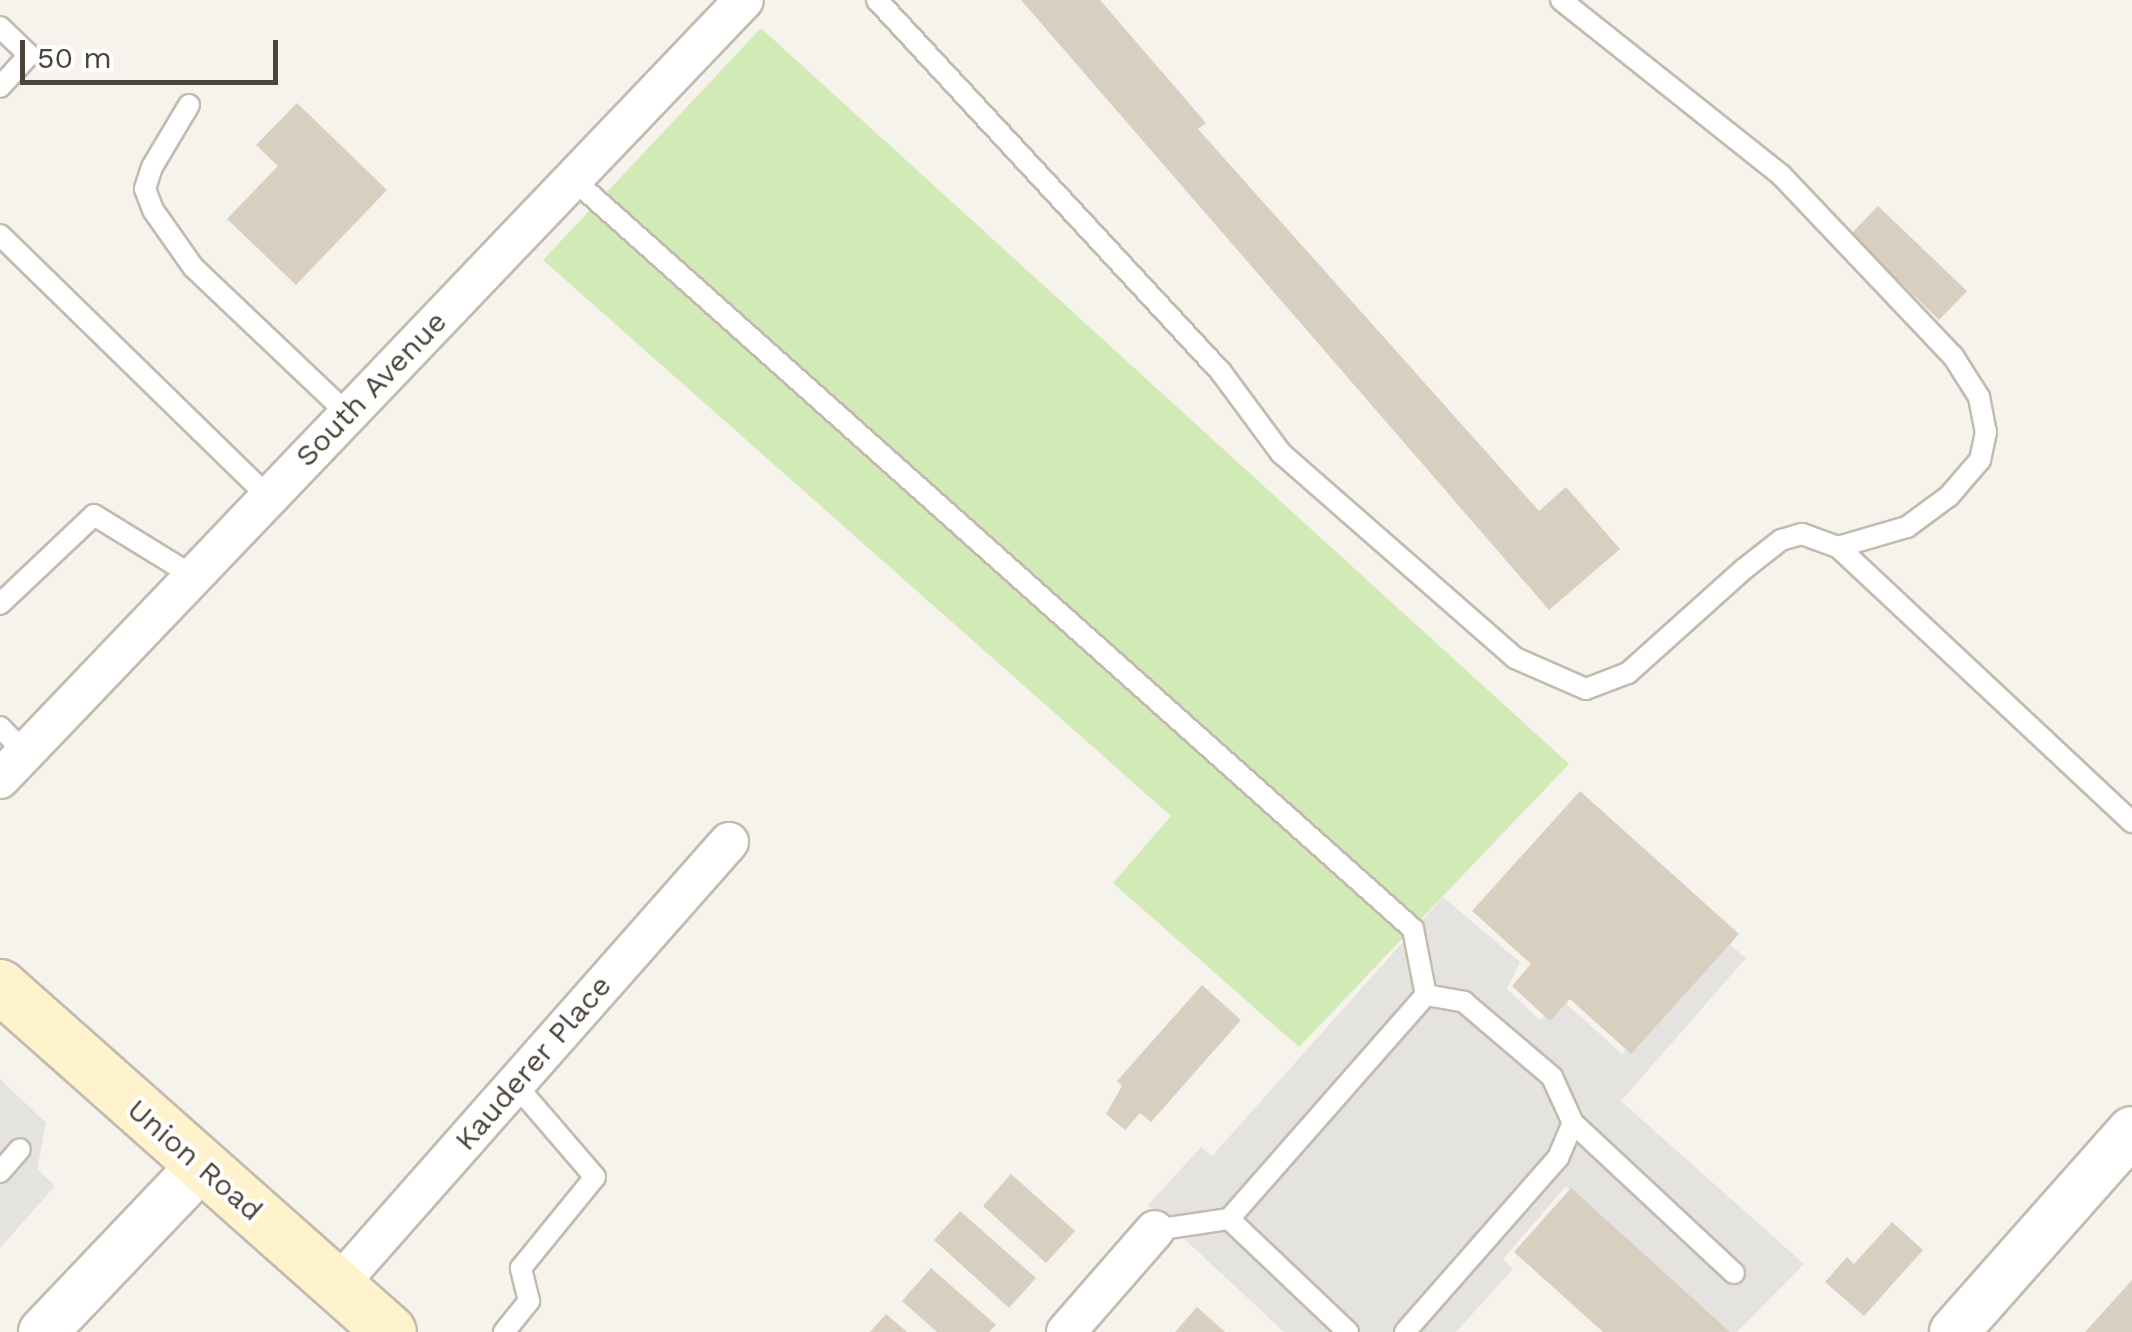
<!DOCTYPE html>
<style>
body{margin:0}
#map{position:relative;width:2132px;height:1332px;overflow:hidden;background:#f6f3ec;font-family:"Work Sans",sans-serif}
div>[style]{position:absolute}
.green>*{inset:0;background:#d2eab5}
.parking>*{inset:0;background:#e5e3e0}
.building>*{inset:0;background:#d8cfc1}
.roads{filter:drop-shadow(2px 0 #c2bbae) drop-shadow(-2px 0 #c2bbae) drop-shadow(0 2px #c2bbae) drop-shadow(0 -2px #c2bbae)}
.service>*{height:20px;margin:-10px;padding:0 10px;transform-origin:10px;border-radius:10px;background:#fff}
.minor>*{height:38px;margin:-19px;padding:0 19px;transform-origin:19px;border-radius:19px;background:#fff}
.tertiary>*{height:48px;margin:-24px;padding:0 24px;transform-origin:24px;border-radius:24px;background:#fff}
.secondary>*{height:52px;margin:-26px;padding:0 26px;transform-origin:26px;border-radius:26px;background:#fff3cd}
span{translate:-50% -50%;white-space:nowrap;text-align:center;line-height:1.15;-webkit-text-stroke:8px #fff;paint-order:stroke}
.street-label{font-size:30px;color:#4b4439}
.scale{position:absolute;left:20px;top:40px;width:258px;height:45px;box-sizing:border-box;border:5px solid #4b4439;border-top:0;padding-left:12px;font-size:30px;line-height:35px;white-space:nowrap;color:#4b4439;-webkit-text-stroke:8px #fff;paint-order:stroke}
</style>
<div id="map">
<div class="green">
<i style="clip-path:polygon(761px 28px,1569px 764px,1299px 1047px,1113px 883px,1171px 816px,543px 260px)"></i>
</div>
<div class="parking">
<i style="clip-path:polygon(1443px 897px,1520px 962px,1507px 989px,1540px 1020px,1563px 1001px,1622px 1054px,1724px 940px,1746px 958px,1621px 1101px,1804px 1264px,1737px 1332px,1720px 1332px,1566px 1186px,1503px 1259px,1513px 1269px,1456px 1332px,1284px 1332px,1148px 1205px,1201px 1147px,1212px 1156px)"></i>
<i style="clip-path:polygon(0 1079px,46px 1123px,37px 1169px,55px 1186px,0 1248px)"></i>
</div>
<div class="building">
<i style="clip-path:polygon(1021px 0,1100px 0,1206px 123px,1198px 129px,1539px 511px,1566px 487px,1620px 549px,1549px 610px)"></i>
<i style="clip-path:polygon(297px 103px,387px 190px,296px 285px,227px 219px,278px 166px,256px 145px)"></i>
<i style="clip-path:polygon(1878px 206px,1967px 291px,1939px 320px,1851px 234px)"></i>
<i style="clip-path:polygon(1580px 791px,1739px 934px,1631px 1054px,1570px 999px,1550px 1021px,1512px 986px,1531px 964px,1472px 911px)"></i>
<i style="clip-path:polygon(1202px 985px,1241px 1020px,1151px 1122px,1140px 1113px,1125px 1130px,1106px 1114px,1122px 1086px,1117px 1081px)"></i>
<i style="clip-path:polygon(1011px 1174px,1075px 1231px,1046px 1263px,983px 1206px)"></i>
<i style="clip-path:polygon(1571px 1188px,1730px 1332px,1603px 1332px,1514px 1252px)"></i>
<i style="clip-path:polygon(960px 1211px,1036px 1278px,1009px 1308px,934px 1240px)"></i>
<i style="clip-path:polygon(1892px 1222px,1923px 1250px,1864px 1316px,1825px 1282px,1847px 1257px,1854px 1264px)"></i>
<i style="clip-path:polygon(931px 1268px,996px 1325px,989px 1332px,937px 1332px,902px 1301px)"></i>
<i style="clip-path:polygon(2132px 1280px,2132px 1332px,2085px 1332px)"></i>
<i style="clip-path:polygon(1197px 1307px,1225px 1332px,1175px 1332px)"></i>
<i style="clip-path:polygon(886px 1314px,907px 1332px,870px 1332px)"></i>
</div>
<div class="roads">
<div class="service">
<i style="left:877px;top:0;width:507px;rotate:47.24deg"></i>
<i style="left:1221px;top:372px;width:101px;rotate:53.5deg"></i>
<i style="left:1281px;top:453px;width:311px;rotate:41.2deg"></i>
<i style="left:1515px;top:658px;width:77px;rotate:23.6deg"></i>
<i style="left:1586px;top:689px;width:45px;rotate:-20.9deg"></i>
<i style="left:1628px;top:673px;width:156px;rotate:-41.9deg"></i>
<i style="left:1744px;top:569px;width:47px;rotate:-38.1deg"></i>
<i style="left:1781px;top:540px;width:22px;rotate:-16deg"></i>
<i style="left:1802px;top:534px;width:38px;rotate:20deg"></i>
<i style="left:1838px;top:547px;width:403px;rotate:43.1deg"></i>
<i style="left:1561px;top:0;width:281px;rotate:38.5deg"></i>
<i style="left:1781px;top:175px;width:250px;rotate:46.5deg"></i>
<i style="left:1953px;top:356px;width:49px;rotate:57.6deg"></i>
<i style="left:1979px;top:397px;width:36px;rotate:79deg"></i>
<i style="left:1986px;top:432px;width:29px;rotate:102deg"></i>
<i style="left:1980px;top:460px;width:48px;rotate:130.7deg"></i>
<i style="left:1949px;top:496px;width:52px;rotate:143.6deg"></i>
<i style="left:1907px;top:527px;width:72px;rotate:163.8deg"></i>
<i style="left:0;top:27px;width:40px;rotate:44deg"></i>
<i style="left:29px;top:55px;width:43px;rotate:132.2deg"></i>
<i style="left:189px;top:105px;width:72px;rotate:120.8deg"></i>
<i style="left:152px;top:167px;width:23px;rotate:108deg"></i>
<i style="left:145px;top:189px;width:22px;rotate:69deg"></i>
<i style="left:153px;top:210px;width:70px;rotate:54.9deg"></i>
<i style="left:193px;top:267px;width:212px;rotate:43.5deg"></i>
<i style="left:573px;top:179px;width:1126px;rotate:41.76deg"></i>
<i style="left:1413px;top:929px;width:67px;rotate:78.9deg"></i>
<i style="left:0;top:235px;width:373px;rotate:44.3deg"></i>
<i style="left:0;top:604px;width:129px;rotate:-43.4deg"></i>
<i style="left:94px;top:515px;width:116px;rotate:31.6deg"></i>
<i style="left:0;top:727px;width:36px;rotate:46deg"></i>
<i style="left:0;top:1172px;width:30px;rotate:-49deg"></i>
<i style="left:1155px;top:1230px;width:75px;rotate:-8.5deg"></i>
<i style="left:504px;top:1332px;width:40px;rotate:-51deg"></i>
<i style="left:529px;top:1301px;width:34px;rotate:-104deg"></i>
<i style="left:521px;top:1268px;width:117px;rotate:-50.9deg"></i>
<i style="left:595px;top:1177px;width:123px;rotate:-130.7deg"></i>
<i style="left:1348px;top:1332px;width:164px;rotate:-136.5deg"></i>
<i style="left:1229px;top:1219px;width:298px;rotate:-48.7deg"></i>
<i style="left:1426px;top:995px;width:39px;rotate:10deg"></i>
<i style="left:1464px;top:1002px;width:116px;rotate:40.4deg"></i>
<i style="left:1552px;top:1077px;width:51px;rotate:65.5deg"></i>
<i style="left:1573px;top:1123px;width:220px;rotate:43deg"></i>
<i style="left:1405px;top:1332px;width:232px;rotate:-48.7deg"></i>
<i style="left:1558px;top:1158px;width:38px;rotate:-67deg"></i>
</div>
<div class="minor">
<i style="left:0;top:779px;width:1077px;rotate:-46.32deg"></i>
<i style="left:338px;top:1285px;width:591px;rotate:-48.57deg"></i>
<i style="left:1066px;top:1332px;width:135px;rotate:-48.9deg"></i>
</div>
<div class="tertiary">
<i style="left:43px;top:1332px;width:229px;rotate:-46.4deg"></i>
<i style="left:1954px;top:1332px;width:268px;rotate:-48.5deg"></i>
</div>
<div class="secondary">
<i style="left:0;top:986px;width:521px;rotate:41.58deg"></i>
</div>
</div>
<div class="street-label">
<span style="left:371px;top:389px;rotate:-46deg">South Avenue</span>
<span style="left:533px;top:1063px;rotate:-49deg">Kauderer Place</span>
<span style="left:195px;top:1160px;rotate:41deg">Union Road</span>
</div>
<div class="scale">50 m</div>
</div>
